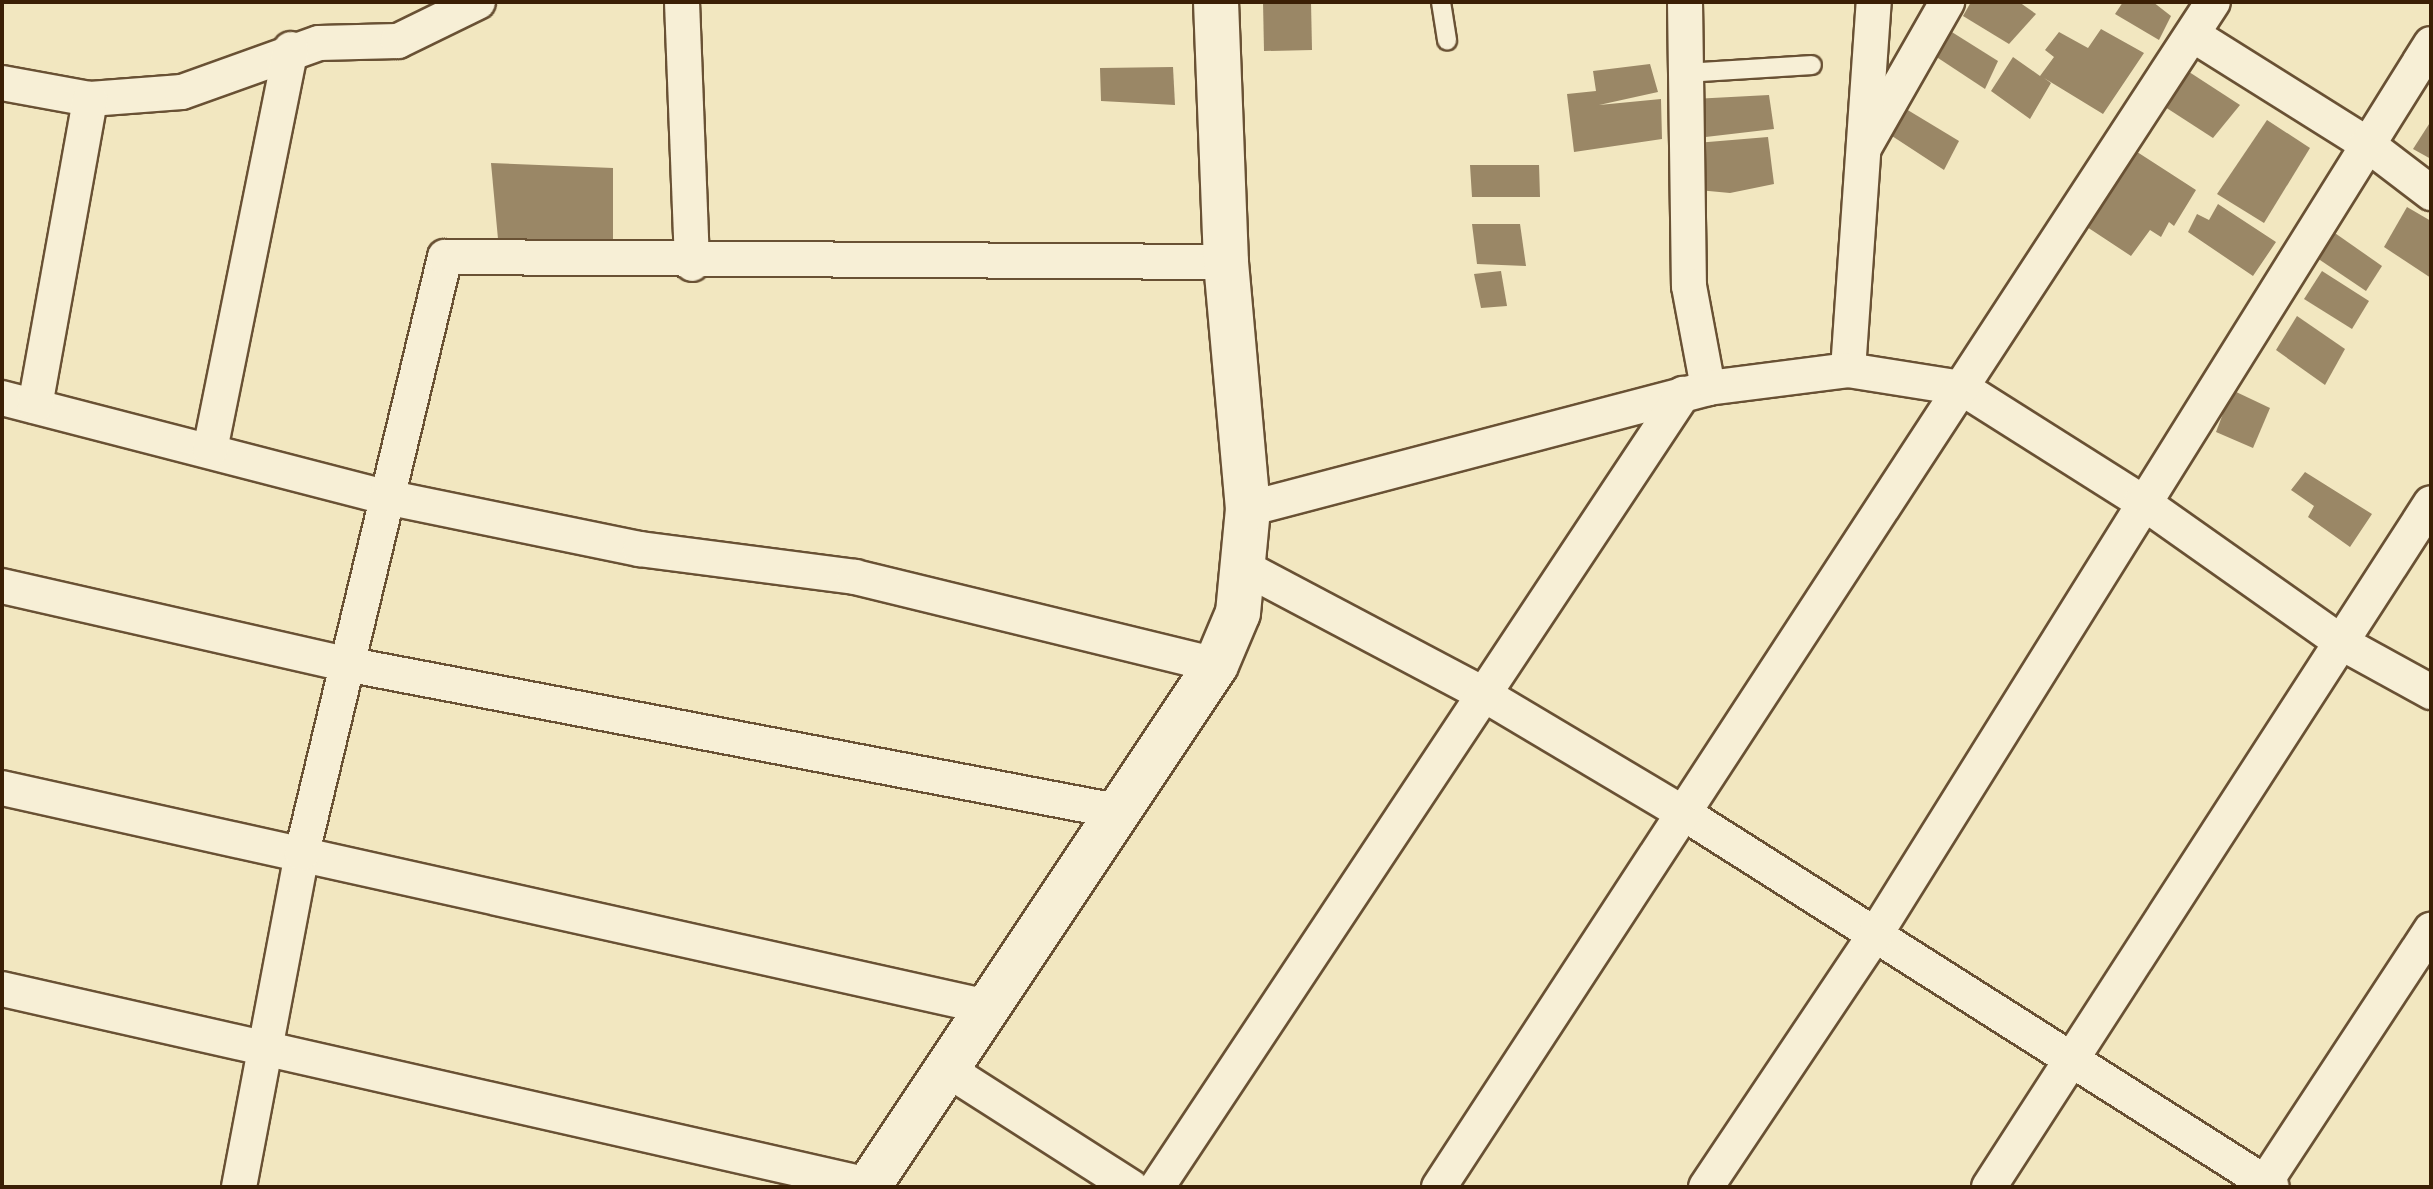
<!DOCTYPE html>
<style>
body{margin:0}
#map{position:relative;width:2433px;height:1189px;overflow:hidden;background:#f2e7c0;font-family:"Old Standard TT",serif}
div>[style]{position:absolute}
.building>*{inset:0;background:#9a8766}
.roads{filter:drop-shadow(2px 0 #695134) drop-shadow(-2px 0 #695134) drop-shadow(0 2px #695134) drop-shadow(0 -2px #695134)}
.service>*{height:18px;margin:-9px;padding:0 9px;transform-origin:9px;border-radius:9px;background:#f7efd6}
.minor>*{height:34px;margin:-17px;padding:0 17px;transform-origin:17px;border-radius:17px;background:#f7efd6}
.tertiary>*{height:44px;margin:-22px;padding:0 22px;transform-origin:22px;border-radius:22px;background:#f7efd6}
span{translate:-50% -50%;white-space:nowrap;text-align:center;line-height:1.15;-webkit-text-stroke:6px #f7efd6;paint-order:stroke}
.frame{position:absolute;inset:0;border:4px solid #3b1f05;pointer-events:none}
</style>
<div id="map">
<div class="building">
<i style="clip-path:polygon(1263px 2px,1311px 2px,1312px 50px,1264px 51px)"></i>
<i style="clip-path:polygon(1971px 2px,2019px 2px,2036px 14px,2009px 44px,1963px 16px)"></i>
<i style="clip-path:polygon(2123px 2px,2153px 2px,2171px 16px,2159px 40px,2115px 14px)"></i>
<i style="clip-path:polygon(1947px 29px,1998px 61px,1985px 89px,1932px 54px)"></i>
<i style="clip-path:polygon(2101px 29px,2144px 53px,2103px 114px,2044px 78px,2051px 83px,2030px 119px,1991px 91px,2013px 57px,2040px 76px,2054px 57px,2045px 50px,2059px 32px,2088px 48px)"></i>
<i style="clip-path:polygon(1650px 64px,1658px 92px,1599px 105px,1661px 99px,1662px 139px,1574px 152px,1567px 94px,1596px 91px,1593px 71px)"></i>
<i style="clip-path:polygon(1173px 67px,1175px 105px,1101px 101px,1100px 68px)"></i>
<i style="clip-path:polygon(2183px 68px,2240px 105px,2213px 138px,2162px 105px)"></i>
<i style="clip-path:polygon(1769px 95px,1774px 129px,1697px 138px,1693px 99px)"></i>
<i style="clip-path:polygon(1906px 109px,1959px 141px,1944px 170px,1892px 136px)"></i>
<i style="clip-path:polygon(2267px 120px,2310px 148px,2264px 223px,2217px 194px)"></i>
<i style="clip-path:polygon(2431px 121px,2431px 159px,2413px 149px)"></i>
<i style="clip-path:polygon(1768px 137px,1774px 184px,1730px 193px,1698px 190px,1696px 143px)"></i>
<i style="clip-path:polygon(2131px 148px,2196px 190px,2174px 226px,2169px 222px,2161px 237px,2150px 230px,2131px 256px,2084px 225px)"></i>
<i style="clip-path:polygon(491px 163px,613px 168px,613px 242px,498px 239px)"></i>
<i style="clip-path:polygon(1470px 165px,1539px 165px,1540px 197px,1472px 197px)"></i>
<i style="clip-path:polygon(2218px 204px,2276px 242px,2253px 276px,2188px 232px,2197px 214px,2209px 220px)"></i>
<i style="clip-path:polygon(2407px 207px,2431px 221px,2431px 278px,2384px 247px)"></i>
<i style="clip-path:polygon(1472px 224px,1520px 224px,1526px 266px,1477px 264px)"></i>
<i style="clip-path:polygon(2332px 231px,2382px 266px,2366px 291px,2317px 258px)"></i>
<i style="clip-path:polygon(1501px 271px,1507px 306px,1481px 308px,1474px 274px)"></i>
<i style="clip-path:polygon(2322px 271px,2369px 301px,2352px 329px,2304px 299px)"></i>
<i style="clip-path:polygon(2297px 316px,2345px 349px,2325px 385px,2276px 350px)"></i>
<i style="clip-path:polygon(2232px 390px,2270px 408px,2253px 448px,2216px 432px)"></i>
<i style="clip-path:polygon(2305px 472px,2372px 514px,2350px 547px,2308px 517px,2314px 506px,2291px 490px)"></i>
</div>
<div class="roads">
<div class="service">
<i style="left:1441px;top:2px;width:39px;rotate:81deg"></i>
<i style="left:1686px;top:73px;width:126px;rotate:-3.6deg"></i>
</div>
<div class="minor">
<i style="left:682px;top:2px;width:262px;rotate:87.8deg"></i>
<i style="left:1685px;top:2px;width:284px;rotate:89.2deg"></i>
<i style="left:1689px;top:286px;width:104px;rotate:79.4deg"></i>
<i style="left:2193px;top:35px;width:205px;rotate:32.1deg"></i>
<i style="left:2367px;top:144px;width:81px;rotate:37.4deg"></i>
<i style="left:2px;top:83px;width:89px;rotate:10.3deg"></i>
<i style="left:90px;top:99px;width:92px;rotate:-4.4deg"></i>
<i style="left:182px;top:92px;width:145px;rotate:-19.7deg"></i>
<i style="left:319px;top:43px;width:79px;rotate:-1.5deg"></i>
<i style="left:398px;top:41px;width:89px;rotate:-26deg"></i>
<i style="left:1865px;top:146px;width:166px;rotate:-60.3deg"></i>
<i style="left:1848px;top:370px;width:369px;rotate:-86deg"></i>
<i style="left:2px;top:398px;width:397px;rotate:14.5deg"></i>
<i style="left:386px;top:497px;width:259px;rotate:11.6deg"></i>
<i style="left:640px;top:549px;width:217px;rotate:7.4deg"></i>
<i style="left:855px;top:577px;width:372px;rotate:13.7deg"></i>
<i style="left:35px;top:406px;width:312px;rotate:-79.8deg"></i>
<i style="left:210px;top:450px;width:409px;rotate:-78.6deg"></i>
<i style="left:1248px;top:509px;width:476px;rotate:-14.7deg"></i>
<i style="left:1708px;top:388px;width:141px;rotate:-7.3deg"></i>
<i style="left:1848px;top:370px;width:115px;rotate:9deg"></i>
<i style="left:1962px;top:388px;width:212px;rotate:32.3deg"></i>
<i style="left:2141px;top:501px;width:246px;rotate:35.2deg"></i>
<i style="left:2342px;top:643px;width:102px;rotate:28.8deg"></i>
<i style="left:1247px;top:569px;width:269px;rotate:27.9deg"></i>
<i style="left:1485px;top:695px;width:233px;rotate:30.8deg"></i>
<i style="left:1685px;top:814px;width:695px;rotate:32.43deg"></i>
<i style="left:2px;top:586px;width:358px;rotate:12.8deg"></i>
<i style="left:351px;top:665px;width:779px;rotate:10.8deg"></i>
<i style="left:2px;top:788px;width:1009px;rotate:12.53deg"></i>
<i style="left:2px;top:989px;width:889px;rotate:12.74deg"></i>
<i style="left:948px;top:1070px;width:217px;rotate:32.6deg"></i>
<i style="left:239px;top:1187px;width:340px;rotate:-79.3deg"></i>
<i style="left:302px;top:853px;width:613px;rotate:-76.51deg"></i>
<i style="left:445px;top:257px;width:781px;rotate:0.37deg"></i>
<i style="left:1157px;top:1187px;width:952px;rotate:-56.44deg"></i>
<i style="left:1439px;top:1187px;width:1415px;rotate:-56.85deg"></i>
<i style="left:1706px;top:1187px;width:303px;rotate:-56.2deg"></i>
<i style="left:1875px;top:935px;width:1050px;rotate:-58.04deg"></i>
<i style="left:1989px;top:1187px;width:814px;rotate:-57.13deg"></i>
<i style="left:2262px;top:1187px;width:308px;rotate:-56.7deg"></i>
</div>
<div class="tertiary">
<i style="left:868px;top:1187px;width:627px;rotate:-56.31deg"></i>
<i style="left:1216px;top:665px;width:56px;rotate:-67.1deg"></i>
<i style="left:1238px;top:613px;width:104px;rotate:-84.5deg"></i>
<i style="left:1248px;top:509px;width:248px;rotate:-95.1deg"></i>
<i style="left:1226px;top:262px;width:260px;rotate:-92.2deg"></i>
</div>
</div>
<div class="frame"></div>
</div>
